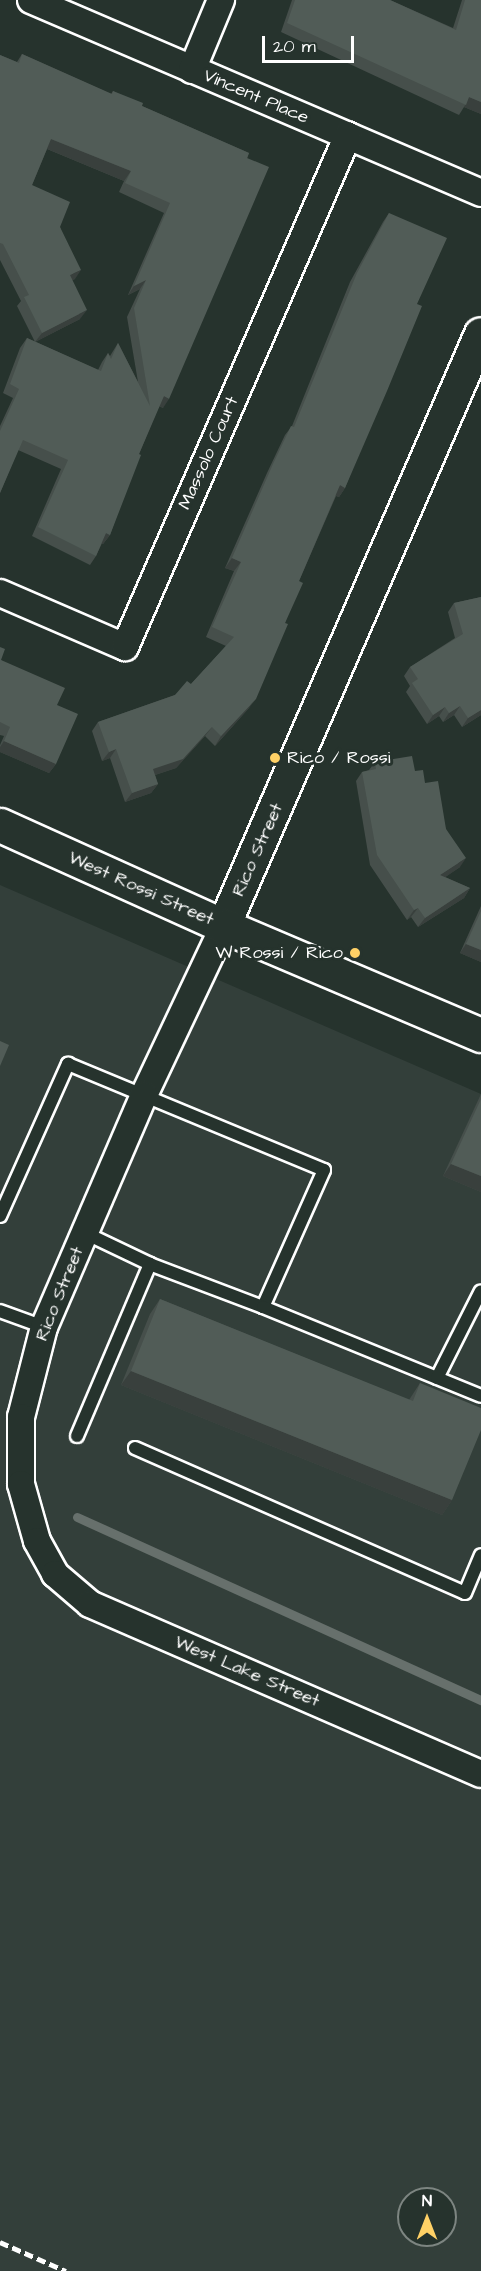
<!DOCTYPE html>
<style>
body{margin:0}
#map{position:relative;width:481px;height:2271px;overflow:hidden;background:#26332d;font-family:"Architects Daughter",sans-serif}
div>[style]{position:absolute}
.built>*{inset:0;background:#333f3a}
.stream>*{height:9px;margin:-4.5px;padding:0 4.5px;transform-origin:4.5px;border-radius:4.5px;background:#67706c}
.roads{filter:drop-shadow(2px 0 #fff) drop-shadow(-2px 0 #fff) drop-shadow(0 2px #fff) drop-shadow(0 -2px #fff)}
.service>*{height:12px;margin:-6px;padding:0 6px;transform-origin:6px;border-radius:6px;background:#26332d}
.minor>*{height:26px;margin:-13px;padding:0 13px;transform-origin:13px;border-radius:13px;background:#26332d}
.tertiary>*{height:32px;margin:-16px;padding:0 16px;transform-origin:16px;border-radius:16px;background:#26332d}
.secondary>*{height:33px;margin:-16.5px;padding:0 16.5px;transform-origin:16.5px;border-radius:16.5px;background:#26332d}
.rail>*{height:4.5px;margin-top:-2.25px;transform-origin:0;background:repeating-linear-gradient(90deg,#fff 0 9px,transparent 0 13.5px)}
.wall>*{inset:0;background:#464f4b}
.shaded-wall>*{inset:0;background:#39403d}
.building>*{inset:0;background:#515c57}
.dots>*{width:16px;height:16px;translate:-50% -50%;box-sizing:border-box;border:3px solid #26332d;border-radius:50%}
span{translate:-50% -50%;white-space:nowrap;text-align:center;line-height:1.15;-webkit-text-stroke:6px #26332d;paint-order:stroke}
.street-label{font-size:18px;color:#fff}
.poi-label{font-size:18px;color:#fff}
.left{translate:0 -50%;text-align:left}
.right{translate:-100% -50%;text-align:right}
.north{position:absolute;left:397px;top:2187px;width:60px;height:60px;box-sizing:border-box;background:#26332d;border:2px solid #7d8581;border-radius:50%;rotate:0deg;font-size:16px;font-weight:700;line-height:24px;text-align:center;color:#fff}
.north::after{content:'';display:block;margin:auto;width:21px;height:27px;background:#ffd166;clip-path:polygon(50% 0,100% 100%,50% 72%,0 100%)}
.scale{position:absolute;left:262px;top:36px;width:92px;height:27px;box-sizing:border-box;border:3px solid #fff;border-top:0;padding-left:8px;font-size:18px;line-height:21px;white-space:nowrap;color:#fff;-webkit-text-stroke:4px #26332d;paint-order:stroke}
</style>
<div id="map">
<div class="built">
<i style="clip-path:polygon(evenodd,0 885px,481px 1094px,481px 2271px,0 2271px,0 885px,409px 2199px,445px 2199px,445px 2235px,409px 2235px,409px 2199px)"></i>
</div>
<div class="stream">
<i style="left:77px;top:1517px;width:444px;rotate:24.4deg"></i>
</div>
<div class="roads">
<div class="service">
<i style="left:0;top:1216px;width:167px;rotate:-65.9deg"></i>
<i style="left:68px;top:1064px;width:277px;rotate:22.5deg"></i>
<i style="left:324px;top:1170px;width:150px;rotate:114deg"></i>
<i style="left:263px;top:1307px;width:121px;rotate:-159.2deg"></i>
<i style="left:150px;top:1264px;width:72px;rotate:-154.5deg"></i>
<i style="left:263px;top:1307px;width:235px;rotate:22.2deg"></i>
<i style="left:0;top:1311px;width:47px;rotate:20deg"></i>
<i style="left:437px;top:1378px;width:97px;rotate:-63.2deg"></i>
<i style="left:77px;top:1436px;width:187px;rotate:-67deg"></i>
<i style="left:135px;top:1448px;width:360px;rotate:23.7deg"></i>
<i style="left:465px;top:1593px;width:41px;rotate:-67.2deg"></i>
</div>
<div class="minor">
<i style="left:31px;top:0;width:490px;rotate:23.2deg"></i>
<i style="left:192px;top:70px;width:76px;rotate:-67.5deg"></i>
<i style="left:0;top:593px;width:136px;rotate:23.4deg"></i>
<i style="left:125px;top:647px;width:558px;rotate:-66.46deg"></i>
<i style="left:224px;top:926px;width:187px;rotate:115.3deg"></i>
<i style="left:144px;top:1095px;width:253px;rotate:113.3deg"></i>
<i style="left:44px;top:1327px;width:93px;rotate:104.3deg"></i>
<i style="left:21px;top:1417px;width:67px;rotate:90deg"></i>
<i style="left:21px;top:1484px;width:59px;rotate:74.3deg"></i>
<i style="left:37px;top:1541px;width:38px;rotate:61deg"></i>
<i style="left:55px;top:1574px;width:46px;rotate:40.6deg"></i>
<i style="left:90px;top:1604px;width:426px;rotate:23.5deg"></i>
</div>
<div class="tertiary">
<i style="left:224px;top:926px;width:645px;rotate:-66.53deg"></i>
</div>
<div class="secondary">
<i style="left:0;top:825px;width:246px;rotate:24.3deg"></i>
<i style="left:224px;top:926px;width:279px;rotate:23deg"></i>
</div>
</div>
<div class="rail">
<i style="left:0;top:2242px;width:72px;rotate:23.7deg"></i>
</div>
<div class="wall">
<i style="clip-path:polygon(292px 0,390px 0,453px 28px,462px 0,481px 0,481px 114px,464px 107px,459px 115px,281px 32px)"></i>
<i style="clip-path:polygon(22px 54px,111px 94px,113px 91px,142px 106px,249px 153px,163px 408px,159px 406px,139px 454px,110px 535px,103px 544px,102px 543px,96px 556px,90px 565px,32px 536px,61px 469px,18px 450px,0 493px,0 426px,13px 398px,3px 393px,20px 348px,27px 338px,98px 370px,102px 362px,108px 353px,110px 356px,118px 343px,138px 382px,127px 317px,140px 289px,128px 295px,164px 213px,119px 192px,124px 181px,47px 149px,32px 185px,60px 227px,75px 279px,72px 280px,80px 319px,35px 342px,17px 306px,21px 301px,0 260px,0 55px,17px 62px)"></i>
<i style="clip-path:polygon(389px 213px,417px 304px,345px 488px,339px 497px,336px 496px,299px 581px,285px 623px,249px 708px,215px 746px,205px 736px,176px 768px,155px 775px,158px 784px,151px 793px,125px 802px,110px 758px,102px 761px,92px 731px,98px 722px,175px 695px,191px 684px,226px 646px,206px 637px,234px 571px,225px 568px,267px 473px,285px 435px,292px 426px,350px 282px,383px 222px)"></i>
<i style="clip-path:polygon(481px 597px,481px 715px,462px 727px,454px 715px,443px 722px,439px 716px,427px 724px,406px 692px,410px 686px,404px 676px,410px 667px,455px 638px,448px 612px,454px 603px)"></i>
<i style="clip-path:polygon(0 647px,1px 660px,57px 705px,56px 764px,49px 773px,0 752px,0 745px,4px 736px,0 735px)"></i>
<i style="clip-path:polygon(375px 762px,415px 771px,425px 783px,446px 829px,460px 867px,445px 877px,470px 888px,464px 898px,418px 927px,411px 917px,407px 920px,370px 865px,356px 781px,362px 772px,369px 770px)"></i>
<i style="clip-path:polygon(481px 906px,481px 962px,460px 953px)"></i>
<i style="clip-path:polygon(481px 1094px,481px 1192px,443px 1176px)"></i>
<i style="clip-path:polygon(160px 1299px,409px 1400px,420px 1383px,452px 1500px,442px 1515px,121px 1385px,150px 1314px)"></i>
</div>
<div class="shaded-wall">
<i style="clip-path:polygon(469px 97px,481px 102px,481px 114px,464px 107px)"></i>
<i style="clip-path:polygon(51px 139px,131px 171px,124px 181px,45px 148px)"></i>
<i style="clip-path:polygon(81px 270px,75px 279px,63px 285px,70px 275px)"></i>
<i style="clip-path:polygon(146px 280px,140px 289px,128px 295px,134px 286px)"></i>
<i style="clip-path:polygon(87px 310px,80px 319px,35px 342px,42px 333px)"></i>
<i style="clip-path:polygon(164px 396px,169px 399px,163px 408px,157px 405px)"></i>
<i style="clip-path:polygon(340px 485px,345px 488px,339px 497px,334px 495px)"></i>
<i style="clip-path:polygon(106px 533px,110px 535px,103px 544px,100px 543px)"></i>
<i style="clip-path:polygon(232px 558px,241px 562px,234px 571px,225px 568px)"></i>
<i style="clip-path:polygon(256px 699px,249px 708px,215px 746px,221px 736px)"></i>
<i style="clip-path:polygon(460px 706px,454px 715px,443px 722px,449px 713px)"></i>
<i style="clip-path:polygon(445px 707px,439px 716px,427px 724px,433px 715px)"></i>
<i style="clip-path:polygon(481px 710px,481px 715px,462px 727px,468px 718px)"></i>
<i style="clip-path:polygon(212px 727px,205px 736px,176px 768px,146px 778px,153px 769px)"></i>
<i style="clip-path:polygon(4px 741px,56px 764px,49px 773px,0 752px,0 747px)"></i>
<i style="clip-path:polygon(116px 749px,110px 758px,102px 761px,109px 752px)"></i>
<i style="clip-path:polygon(158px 784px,151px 793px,125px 802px,132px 793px)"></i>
<i style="clip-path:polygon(466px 858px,460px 867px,434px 885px,440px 875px)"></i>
<i style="clip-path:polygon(470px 888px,464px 898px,418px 927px,425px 918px)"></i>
<i style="clip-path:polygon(418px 908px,411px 917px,407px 920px,414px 910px)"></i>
<i style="clip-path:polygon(466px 944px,481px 950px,481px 962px,460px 953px)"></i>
<i style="clip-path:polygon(451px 1164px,481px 1176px,481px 1192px,443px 1176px)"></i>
<i style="clip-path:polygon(131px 1371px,452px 1500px,442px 1515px,121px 1385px)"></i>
</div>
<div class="building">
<i style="clip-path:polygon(295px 0,390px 0,456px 30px,465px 0,481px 0,481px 102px,469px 97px,466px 105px,287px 23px)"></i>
<i style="clip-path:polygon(22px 54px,112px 94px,113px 91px,143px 103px,142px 106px,249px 153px,247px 158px,269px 167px,169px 399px,164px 396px,139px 454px,141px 455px,110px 535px,106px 533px,96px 556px,38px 527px,68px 460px,23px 440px,0 493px,0 431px,19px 389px,10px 384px,27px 338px,101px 371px,108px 353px,111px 359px,118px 343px,150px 406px,134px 308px,146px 280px,134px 286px,170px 203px,125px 183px,131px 171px,51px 139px,32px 185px,70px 202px,60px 227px,81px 270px,70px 275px,87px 310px,42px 333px,24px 297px,29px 295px,3px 244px,0 243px,0 55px,19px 63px)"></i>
<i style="clip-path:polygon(389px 213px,447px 238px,417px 304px,422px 306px,387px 391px,345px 488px,340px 485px,299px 581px,303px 583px,285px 623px,288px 624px,256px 699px,221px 736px,212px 727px,183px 759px,153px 769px,158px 784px,132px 793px,116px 749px,109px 752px,98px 722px,175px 695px,187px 681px,191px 684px,234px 637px,212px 627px,241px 562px,232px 558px,273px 464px,291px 426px,294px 427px,357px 273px)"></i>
<i style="clip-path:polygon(481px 597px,481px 710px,468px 718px,460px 706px,449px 713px,445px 707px,433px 715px,412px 683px,418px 679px,410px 667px,463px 634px,454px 603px)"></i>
<i style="clip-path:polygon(0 647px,5px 649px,1px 660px,65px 688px,57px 705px,78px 714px,56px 764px,4px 741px,10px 727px,0 722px)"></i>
<i style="clip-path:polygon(412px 756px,415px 771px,423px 770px,425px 783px,438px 781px,446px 829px,466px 858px,440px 875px,470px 888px,425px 918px,418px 908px,414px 910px,377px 855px,362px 772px,376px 769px,375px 762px)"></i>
<i style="clip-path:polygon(481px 911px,481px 950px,466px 944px)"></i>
<i style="clip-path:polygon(0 1041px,9px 1045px,0 1066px)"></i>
<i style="clip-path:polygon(481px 1099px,481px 1176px,451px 1164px)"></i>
<i style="clip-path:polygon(160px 1299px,413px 1401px,420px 1383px,481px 1408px,481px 1430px,452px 1500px,131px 1371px)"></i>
</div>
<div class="dots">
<i style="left:275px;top:758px;background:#ffd166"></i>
<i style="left:355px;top:953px;background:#ffd166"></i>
</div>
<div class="street-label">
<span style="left:256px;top:97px;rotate:23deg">Vincent Place</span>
<span style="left:209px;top:453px;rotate:-66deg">Massolo Court</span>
<span style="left:258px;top:850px;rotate:-66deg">Rico Street</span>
<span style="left:141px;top:889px;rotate:24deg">West Rossi Street</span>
<span style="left:60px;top:1294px;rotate:-68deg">Rico Street</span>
<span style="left:247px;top:1672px;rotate:23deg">West Lake Street</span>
</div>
<div class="poi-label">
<span class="left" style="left:287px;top:758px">Rico / Rossi</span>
<span class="right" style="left:343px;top:953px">W Rossi / Rico</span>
</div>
<div class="north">N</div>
<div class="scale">20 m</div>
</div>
